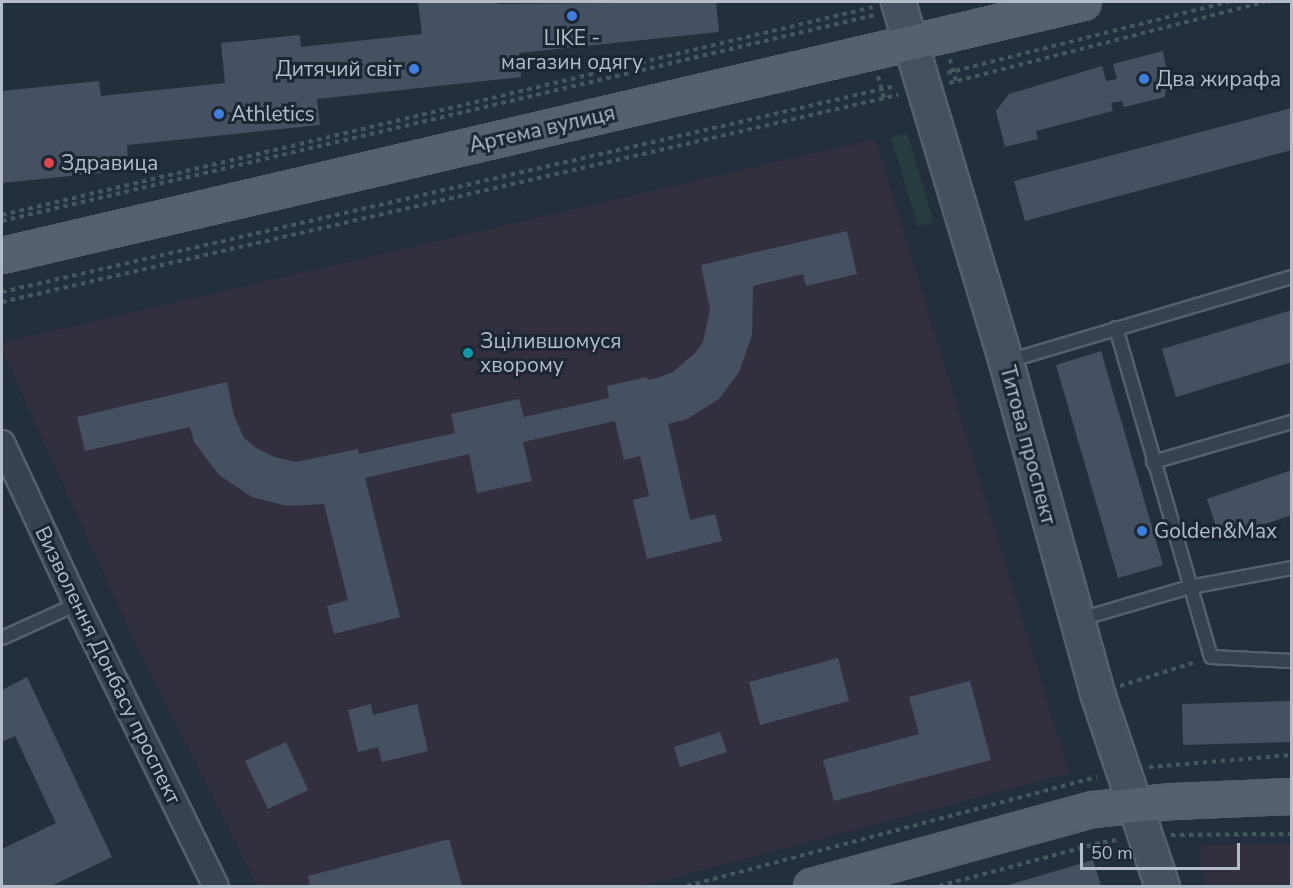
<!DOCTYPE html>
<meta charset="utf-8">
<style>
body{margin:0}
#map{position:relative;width:1293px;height:888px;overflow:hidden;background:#242f3e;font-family:"Nunito Sans",sans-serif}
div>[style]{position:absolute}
.medical>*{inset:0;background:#32303f}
.green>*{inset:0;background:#263c3f}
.building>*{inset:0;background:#455162}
.path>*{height:4px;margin-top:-2px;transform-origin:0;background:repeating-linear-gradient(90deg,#44595c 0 4.5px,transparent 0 9px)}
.roads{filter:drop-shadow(2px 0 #565f6c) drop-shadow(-2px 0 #565f6c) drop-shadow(0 2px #565f6c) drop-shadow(0 -2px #565f6c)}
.lane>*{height:12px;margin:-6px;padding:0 6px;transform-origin:6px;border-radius:6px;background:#38414e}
.street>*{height:24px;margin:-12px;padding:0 12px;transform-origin:12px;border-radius:12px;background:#38414e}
.secondary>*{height:33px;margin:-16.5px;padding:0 16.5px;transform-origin:16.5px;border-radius:16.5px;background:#465061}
.primary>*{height:33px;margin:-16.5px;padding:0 16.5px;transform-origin:16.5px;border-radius:16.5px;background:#56606e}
.dots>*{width:16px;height:16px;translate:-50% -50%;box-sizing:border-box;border:3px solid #1d2633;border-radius:50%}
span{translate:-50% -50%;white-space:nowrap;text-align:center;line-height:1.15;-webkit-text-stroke:6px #1d2633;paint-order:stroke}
.poi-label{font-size:21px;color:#b4bcc9}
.right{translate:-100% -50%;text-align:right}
.left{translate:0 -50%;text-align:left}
.street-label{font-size:21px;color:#b4bcc9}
.frame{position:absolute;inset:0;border:3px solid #b4bcc9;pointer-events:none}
.scale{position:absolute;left:1080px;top:843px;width:160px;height:27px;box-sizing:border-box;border:3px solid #b4bcc9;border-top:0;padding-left:8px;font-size:18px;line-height:21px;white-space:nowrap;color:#b4bcc9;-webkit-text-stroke:4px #1d2633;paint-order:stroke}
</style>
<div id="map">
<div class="medical">
<i style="clip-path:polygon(875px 139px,1069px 773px,641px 886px,258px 886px,132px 636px,2px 349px,2px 343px)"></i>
<i style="clip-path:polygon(1291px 844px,1291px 886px,1207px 886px,1198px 858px,1202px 845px)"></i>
</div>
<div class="green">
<i style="clip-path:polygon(907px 133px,934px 222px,918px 227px,891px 137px)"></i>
</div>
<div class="building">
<i style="clip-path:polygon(418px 2px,497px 2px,498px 4px,716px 2px,719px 32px,519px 53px,521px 77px,317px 99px,320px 125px,127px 145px,129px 170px,2px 183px,2px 91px,99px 81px,101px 96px,225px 83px,221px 43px,300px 35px,301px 47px,422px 34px)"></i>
<i style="clip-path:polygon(1163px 51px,1167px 73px,1165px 97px,1124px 107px,1122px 101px,1111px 103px,1113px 111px,1036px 131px,1038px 139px,1005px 147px,996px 111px,1009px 94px,1102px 66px,1106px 81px,1117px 79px,1113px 64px)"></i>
<i style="clip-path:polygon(1292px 108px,1292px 150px,1025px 221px,1014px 181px)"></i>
<i style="clip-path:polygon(847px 231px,857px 274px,806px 286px,803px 274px,753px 286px,752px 335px,739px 372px,719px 399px,687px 419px,668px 424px,690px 520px,715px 514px,722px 541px,647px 559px,633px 500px,649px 496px,640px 456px,624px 460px,615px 421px,523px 442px,532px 481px,477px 493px,469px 454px,365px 478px,400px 617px,334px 634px,327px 606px,348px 600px,324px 504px,287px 506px,252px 497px,219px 475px,194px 442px,190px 427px,85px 451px,77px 417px,227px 382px,234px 416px,244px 438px,256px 448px,274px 457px,296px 462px,358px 449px,359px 454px,455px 433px,451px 414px,519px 399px,524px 417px,609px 398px,607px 386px,647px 377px,648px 380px,657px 378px,673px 372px,695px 353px,703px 342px,710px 309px,701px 265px)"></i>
<i style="clip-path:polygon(1292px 310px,1292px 362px,1176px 397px,1162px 349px)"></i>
<i style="clip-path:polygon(1101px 351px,1163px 565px,1118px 578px,1056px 365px)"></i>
<i style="clip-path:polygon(1292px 470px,1292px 515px,1220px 539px,1207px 499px)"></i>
<i style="clip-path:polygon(838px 658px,849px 701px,760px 725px,749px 682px)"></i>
<i style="clip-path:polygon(27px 677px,112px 857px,51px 886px,2px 886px,2px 849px,56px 823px,15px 736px,2px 742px,2px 690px)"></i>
<i style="clip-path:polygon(970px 681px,991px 760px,834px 801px,823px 760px,919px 734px,909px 697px)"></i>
<i style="clip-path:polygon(1292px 701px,1292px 742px,1183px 745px,1182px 704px)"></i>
<i style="clip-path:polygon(371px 704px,373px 715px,417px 704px,428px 751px,382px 762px,378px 747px,358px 752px,348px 710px)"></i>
<i style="clip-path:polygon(720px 732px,727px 752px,680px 767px,674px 747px)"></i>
<i style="clip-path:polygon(286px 742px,308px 790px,268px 809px,245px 761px)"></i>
<i style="clip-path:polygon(449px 839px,462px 886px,310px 886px,308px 876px)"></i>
<i style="clip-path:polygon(1093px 860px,1101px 886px,1005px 886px)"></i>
</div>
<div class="path">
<i style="left:950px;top:59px;width:24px;rotate:75deg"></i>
<i style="left:947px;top:73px;width:290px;rotate:-14.2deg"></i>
<i style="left:878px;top:76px;width:23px;rotate:75deg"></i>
<i style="left:949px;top:83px;width:326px;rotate:-14.4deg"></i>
<i style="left:2px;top:215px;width:895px;rotate:-13.43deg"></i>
<i style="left:2px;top:221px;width:897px;rotate:-13.28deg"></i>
<i style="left:2px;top:292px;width:917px;rotate:-12.98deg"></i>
<i style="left:2px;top:302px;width:920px;rotate:-13.01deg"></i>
<i style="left:1120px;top:686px;width:80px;rotate:-17.5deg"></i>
<i style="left:1149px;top:767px;width:144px;rotate:-4.8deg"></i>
<i style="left:1171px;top:835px;width:121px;rotate:-0.5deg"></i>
<i style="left:687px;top:886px;width:424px;rotate:-14.9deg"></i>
<i style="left:939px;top:886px;width:170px;rotate:-15deg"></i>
<i style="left:1103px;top:842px;width:15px;rotate:-8deg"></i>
</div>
<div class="roads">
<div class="lane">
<i style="left:1116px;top:328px;width:342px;rotate:73.9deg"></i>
<i style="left:1211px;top:657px;width:81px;rotate:2.8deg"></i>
<i style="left:1008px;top:361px;width:296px;rotate:-16.5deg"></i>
<i style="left:1153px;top:462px;width:145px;rotate:-16.1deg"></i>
<i style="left:1077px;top:620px;width:118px;rotate:-16.3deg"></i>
<i style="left:1190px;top:587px;width:104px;rotate:-10.6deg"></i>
<i style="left:2px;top:638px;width:82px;rotate:-24.4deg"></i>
</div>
<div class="street">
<i style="left:2px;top:443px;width:178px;rotate:65deg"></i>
<i style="left:77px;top:604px;width:314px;rotate:63.8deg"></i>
</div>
<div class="secondary">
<i style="left:898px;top:2px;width:376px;rotate:73.3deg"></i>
<i style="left:1006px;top:362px;width:343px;rotate:74.6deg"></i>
<i style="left:1097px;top:693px;width:204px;rotate:71.4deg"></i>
</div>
<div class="primary">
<i style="left:2px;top:255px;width:1110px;rotate:-13.17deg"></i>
<i style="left:811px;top:886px;width:292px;rotate:-15.3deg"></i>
<i style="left:1093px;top:809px;width:79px;rotate:-5.8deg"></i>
<i style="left:1172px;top:801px;width:120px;rotate:-2.4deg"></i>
</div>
</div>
<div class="dots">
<i style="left:572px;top:16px;background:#3f7fe0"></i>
<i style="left:414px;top:69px;background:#3f7fe0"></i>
<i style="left:1144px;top:79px;background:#3f7fe0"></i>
<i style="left:219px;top:114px;background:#3f7fe0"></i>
<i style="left:49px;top:163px;background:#e0444e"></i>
<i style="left:468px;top:353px;background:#0f9aa8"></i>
<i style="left:1142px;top:531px;background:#3f7fe0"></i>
</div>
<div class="poi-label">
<span style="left:572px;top:50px">LIKE -<br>магазин одягу</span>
<span class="right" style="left:402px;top:69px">Дитячий світ</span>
<span class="left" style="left:1156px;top:79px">Два жирафа</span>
<span class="left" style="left:231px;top:114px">Athletics</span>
<span class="left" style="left:61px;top:163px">Здравица</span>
<span class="left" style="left:480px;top:353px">Зцілившомуся<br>хворому</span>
<span class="left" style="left:1154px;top:531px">Golden&amp;Max</span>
</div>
<div class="street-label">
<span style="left:542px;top:129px;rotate:-13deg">Артема вулиця</span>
<span style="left:1028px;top:445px;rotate:75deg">Титова проспект</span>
<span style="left:108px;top:665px;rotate:64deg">Визволення Донбасу проспект</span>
</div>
<div class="frame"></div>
<div class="scale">50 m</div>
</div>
